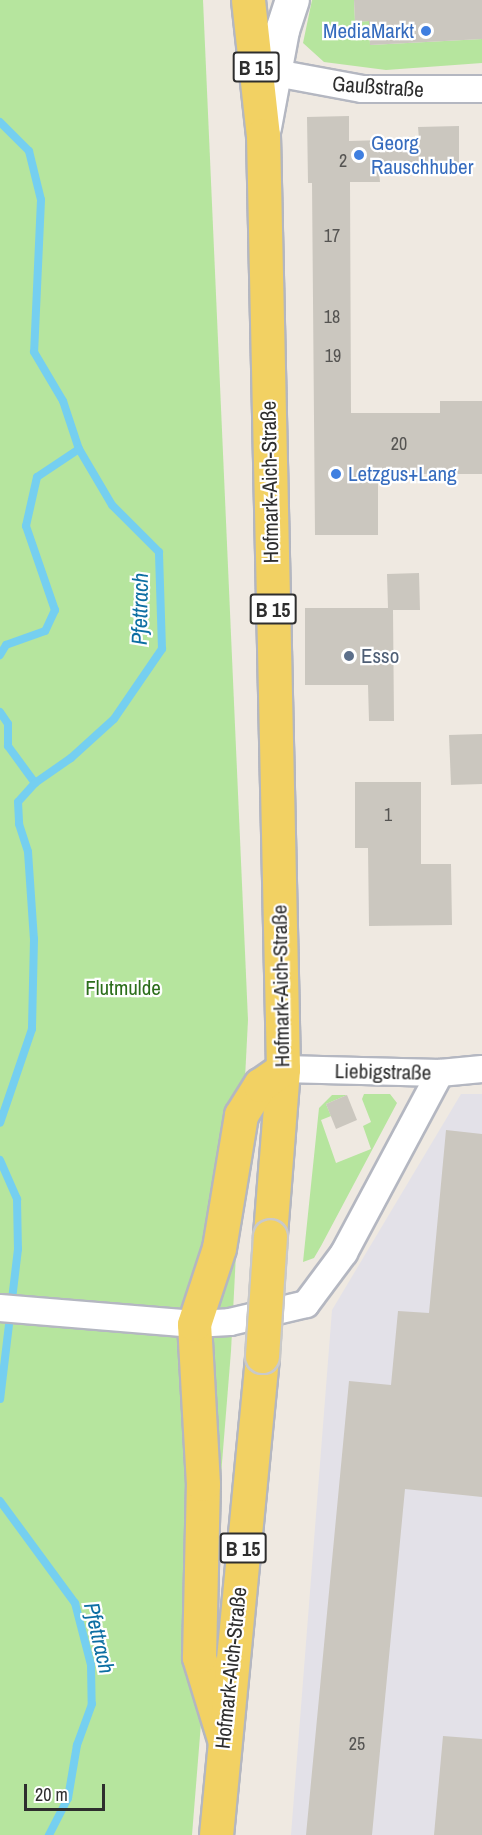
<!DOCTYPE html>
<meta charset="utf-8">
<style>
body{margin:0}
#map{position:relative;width:482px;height:1835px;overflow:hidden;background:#efe9e1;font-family:"Archivo Narrow",sans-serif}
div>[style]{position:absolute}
.industrial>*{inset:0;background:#e3e1e8}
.green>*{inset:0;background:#b6e59e}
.stream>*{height:8px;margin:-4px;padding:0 4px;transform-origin:4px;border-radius:4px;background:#75cff0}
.building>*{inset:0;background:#cbc7bf}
.roads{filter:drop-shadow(2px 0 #b4b7c1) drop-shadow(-2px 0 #b4b7c1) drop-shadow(0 2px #b4b7c1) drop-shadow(0 -2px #b4b7c1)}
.street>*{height:26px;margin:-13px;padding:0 13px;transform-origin:13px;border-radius:13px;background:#fff}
.secondary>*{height:33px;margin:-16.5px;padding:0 16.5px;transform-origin:16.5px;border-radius:16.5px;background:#fff}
.primary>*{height:33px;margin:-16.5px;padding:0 16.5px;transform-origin:16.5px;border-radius:16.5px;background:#f2d163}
.bridges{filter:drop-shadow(2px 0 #c9c9c9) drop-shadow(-2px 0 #c9c9c9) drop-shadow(0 2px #c9c9c9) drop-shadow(0 -2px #c9c9c9)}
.primary-bridge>*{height:33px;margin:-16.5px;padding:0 16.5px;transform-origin:16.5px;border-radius:16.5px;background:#f2d163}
.dots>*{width:16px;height:16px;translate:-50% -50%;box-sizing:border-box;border:3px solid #fff;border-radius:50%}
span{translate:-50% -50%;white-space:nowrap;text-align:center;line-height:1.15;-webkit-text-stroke:4.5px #fff;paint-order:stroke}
.number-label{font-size:18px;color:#555452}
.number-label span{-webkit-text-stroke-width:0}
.shield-label span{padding:2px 4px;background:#fff;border:2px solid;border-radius:4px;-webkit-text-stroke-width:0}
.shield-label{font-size:20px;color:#2e2e2e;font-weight:700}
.shop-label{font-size:21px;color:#366cbe}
.right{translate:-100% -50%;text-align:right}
.left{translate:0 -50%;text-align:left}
.street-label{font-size:21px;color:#2e2e2e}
.service-label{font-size:21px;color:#4e5e75}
.park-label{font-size:21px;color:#2c6e1b}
.water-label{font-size:22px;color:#0d6fa3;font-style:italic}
.scale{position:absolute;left:24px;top:1784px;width:81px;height:27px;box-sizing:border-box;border:3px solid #2e2e2e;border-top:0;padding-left:8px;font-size:18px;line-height:21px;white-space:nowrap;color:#2e2e2e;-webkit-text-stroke:4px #fff;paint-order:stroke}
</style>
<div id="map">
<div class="industrial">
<i style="clip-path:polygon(461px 1094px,482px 1094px,482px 1835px,291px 1835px,332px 1310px)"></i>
</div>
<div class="green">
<i style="clip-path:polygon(0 0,203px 0,248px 1020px,231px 1351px,192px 1835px,0 1835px)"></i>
<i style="clip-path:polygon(312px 0,354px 0,355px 22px,369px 21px,370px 45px,482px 39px,482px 63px,386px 70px,324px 62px,303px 43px)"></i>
<i style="clip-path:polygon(364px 1094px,390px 1094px,397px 1103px,321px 1246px,314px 1258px,303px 1262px,319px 1108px,332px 1095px,347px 1095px,326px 1104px,331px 1116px,321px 1120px,336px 1163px,371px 1149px,363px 1126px,371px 1122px,362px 1099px)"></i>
</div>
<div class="stream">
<i style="left:0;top:122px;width:41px;rotate:45deg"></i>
<i style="left:29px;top:151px;width:50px;rotate:76.2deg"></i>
<i style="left:41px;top:200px;width:152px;rotate:92.6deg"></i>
<i style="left:34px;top:352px;width:57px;rotate:59.4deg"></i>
<i style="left:63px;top:401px;width:51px;rotate:71.6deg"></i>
<i style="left:79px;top:449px;width:50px;rotate:146.3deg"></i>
<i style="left:37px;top:477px;width:50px;rotate:102.7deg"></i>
<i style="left:26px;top:526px;width:89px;rotate:71deg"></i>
<i style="left:55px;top:610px;width:23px;rotate:115deg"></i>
<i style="left:45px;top:631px;width:41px;rotate:160.3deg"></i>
<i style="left:6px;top:645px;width:12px;rotate:121deg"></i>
<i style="left:0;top:712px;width:14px;rotate:56deg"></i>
<i style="left:8px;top:724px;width:22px;rotate:90deg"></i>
<i style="left:8px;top:746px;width:46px;rotate:53.9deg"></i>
<i style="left:35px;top:783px;width:25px;rotate:132deg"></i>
<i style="left:18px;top:802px;width:22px;rotate:87deg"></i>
<i style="left:19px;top:824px;width:29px;rotate:72deg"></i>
<i style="left:28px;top:852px;width:87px;rotate:86.1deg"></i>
<i style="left:34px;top:939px;width:90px;rotate:91.3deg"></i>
<i style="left:32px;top:1029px;width:99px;rotate:108.8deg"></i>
<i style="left:35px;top:783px;width:44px;rotate:-34.8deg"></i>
<i style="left:71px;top:758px;width:58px;rotate:-42.2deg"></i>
<i style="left:114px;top:719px;width:85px;rotate:-55.6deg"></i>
<i style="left:162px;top:649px;width:97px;rotate:-91.8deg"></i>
<i style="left:159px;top:552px;width:66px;rotate:-135deg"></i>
<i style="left:112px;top:505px;width:65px;rotate:-120.5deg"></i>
<i style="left:0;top:1160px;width:43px;rotate:66.4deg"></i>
<i style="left:17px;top:1199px;width:50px;rotate:88.9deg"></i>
<i style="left:18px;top:1249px;width:151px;rotate:96.8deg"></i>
<i style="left:0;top:1501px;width:127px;rotate:53.7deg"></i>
<i style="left:75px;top:1603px;width:64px;rotate:75.5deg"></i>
<i style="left:91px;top:1665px;width:39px;rotate:89deg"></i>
<i style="left:92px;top:1704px;width:44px;rotate:110.1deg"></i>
<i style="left:77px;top:1745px;width:54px;rotate:99.6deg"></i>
<i style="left:68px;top:1798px;width:42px;rotate:117.2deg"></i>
</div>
<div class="building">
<i style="clip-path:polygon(354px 0,482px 0,482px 39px,370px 45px,369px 21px,355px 22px)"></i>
<i style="clip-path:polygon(349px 116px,349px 141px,419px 139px,418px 127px,459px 126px,459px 168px,379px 169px,380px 182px,350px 182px,351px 413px,440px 413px,440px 401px,482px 401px,482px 474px,378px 474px,378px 535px,315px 535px,312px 183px,308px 183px,307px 117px)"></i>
<i style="clip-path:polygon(419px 573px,420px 610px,393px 610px,394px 721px,369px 721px,368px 685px,305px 685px,305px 608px,388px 608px,387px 574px)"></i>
<i style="clip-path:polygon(482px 734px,482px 784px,451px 785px,449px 735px)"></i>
<i style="clip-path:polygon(355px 782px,421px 782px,421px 864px,451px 864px,452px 925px,369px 926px,368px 848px,355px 848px)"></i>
<i style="clip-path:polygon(347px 1095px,357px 1120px,336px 1129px,326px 1104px)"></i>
<i style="clip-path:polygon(446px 1130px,482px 1134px,482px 1497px,405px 1489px,372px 1835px,306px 1835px,349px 1381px,391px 1385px,398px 1311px,429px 1313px)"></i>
<i style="clip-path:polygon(443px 1736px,482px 1739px,482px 1835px,434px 1835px)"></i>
</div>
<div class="roads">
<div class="street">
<i style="left:276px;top:73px;width:87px;rotate:10.5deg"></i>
<i style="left:362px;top:89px;width:120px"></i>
<i style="left:283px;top:1069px;width:157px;rotate:1.5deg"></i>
<i style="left:440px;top:1073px;width:42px;rotate:-5.4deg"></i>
<i style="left:0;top:1308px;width:195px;rotate:4.7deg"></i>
<i style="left:194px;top:1324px;width:36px;rotate:-3deg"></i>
<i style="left:230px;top:1322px;width:78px;rotate:-13.3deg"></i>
<i style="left:306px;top:1304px;width:64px;rotate:-53.3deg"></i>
<i style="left:344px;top:1253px;width:204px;rotate:-61.9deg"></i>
</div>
<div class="secondary">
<i style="left:264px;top:127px;width:99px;rotate:-79.5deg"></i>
<i style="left:282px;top:30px;width:32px;rotate:-72deg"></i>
</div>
<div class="primary">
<i style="left:248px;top:0;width:136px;rotate:83.7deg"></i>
<i style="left:263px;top:135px;width:887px;rotate:88.77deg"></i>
<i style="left:282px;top:1022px;width:47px;rotate:88.8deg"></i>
<i style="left:283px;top:1069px;width:168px;rotate:94.5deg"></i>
<i style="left:224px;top:1739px;width:86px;rotate:-107deg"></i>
<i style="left:199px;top:1657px;width:173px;rotate:-88.7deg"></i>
<i style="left:203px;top:1484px;width:160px;rotate:-93.2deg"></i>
<i style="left:194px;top:1324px;width:80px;rotate:-71.8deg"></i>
<i style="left:219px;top:1248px;width:135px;rotate:-80.6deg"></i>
<i style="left:241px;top:1115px;width:36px;rotate:-58deg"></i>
<i style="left:260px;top:1085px;width:28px;rotate:-35deg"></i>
<i style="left:216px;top:1835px;width:481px;rotate:-84.5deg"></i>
</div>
</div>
<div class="bridges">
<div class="primary-bridge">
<i style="left:262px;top:1356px;width:120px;rotate:-86.2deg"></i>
</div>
</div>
<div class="dots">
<i style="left:426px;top:31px;background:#3f7fe0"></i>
<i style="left:359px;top:155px;background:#3f7fe0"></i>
<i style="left:336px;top:474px;background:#3f7fe0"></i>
<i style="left:349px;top:656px;background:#5c6f8a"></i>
</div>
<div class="number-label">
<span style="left:343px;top:161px">2</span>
<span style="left:332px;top:236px">17</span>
<span style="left:332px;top:317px">18</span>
<span style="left:333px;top:356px">19</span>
<span style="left:399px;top:444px">20</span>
<span style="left:388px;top:815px">1</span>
<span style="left:357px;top:1744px">25</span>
</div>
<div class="shield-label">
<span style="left:256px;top:67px">B 15</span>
<span style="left:273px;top:609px">B 15</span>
<span style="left:243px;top:1548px">B 15</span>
</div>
<div class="shop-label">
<span class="right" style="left:414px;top:31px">MediaMarkt</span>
<span class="left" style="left:371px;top:155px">Georg<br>Rauschhuber</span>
<span class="left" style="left:348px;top:474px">Letzgus+Lang</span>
</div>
<div class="street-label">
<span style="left:378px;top:87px;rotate:4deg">Gaußstraße</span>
<span style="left:270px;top:482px;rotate:-91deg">Hofmark-Aich-Straße</span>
<span style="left:281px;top:986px;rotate:-91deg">Hofmark-Aich-Straße</span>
<span style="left:383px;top:1072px;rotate:1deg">Liebigstraße</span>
<span style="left:231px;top:1668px;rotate:-84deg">Hofmark-Aich-Straße</span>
</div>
<div class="service-label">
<span class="left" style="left:361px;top:656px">Esso</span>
</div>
<div class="park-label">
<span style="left:123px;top:988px">Flutmulde</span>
</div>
<div class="water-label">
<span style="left:140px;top:609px;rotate:-89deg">Pfettrach</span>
<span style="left:99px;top:1638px;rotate:77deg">Pfettrach</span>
</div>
<div class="scale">20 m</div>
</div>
